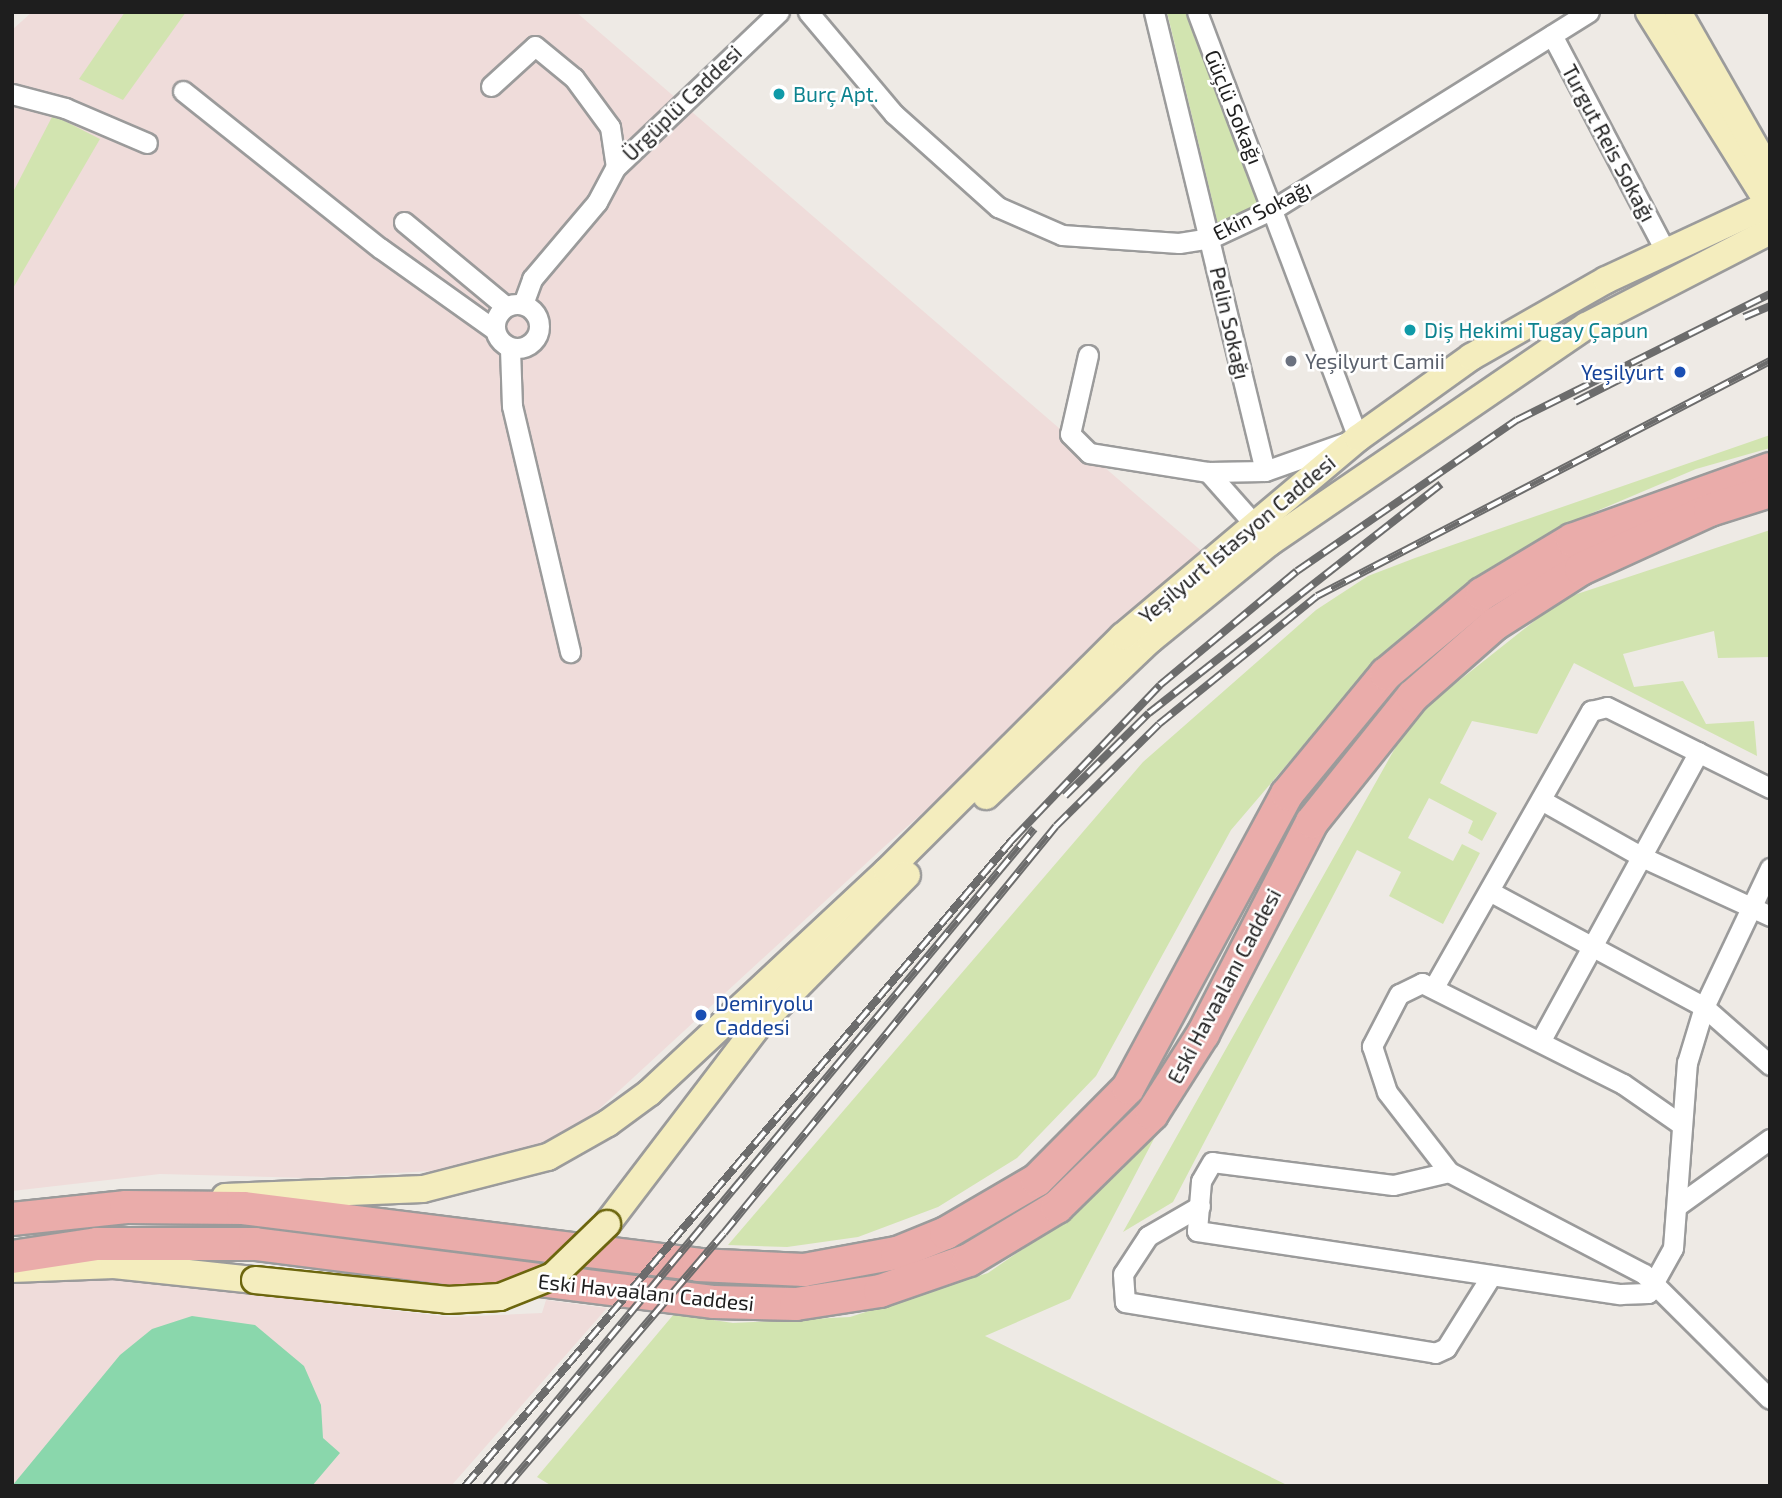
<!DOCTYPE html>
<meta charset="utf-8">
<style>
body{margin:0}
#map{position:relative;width:1782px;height:1498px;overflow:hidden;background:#eeeae5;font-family:"Exo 2",sans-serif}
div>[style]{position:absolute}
.military>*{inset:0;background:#efdcda}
.grass>*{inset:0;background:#d2e4b0}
.pitch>*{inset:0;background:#8ad7ac}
.roads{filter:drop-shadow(2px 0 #9b9b9b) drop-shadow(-2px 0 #9b9b9b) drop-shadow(0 2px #9b9b9b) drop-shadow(0 -2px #9b9b9b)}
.minor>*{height:19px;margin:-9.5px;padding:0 9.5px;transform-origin:9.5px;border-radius:9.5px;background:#fff}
.minor>.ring{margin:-9.5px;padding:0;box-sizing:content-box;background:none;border:19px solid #fff;border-radius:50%}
.secondary>*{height:26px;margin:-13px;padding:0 13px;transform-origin:13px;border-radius:13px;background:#f4edbe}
.trunk>*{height:32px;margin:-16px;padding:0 16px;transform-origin:16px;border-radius:16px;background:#eaacaa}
.rail>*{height:8px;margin-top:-4px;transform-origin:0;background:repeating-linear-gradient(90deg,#fff 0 16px,#6c6c6c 0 32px);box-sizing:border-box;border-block:2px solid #6c6c6c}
.bridges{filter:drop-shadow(2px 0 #6c660e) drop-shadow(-2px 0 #6c660e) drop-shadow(0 2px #6c660e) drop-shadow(0 -2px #6c660e)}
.secondary-bridge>*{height:26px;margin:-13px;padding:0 13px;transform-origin:13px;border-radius:13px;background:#f4edbe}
.dots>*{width:19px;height:19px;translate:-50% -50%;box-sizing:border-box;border:4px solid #fff;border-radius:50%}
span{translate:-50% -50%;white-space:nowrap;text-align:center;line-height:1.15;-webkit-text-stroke:5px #fff;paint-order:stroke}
.culture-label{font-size:21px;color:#0d838f}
.left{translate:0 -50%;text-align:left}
.street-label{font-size:21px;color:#1e1e1e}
.worship-label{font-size:21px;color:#5b616d}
.transit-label{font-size:21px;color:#164399}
.right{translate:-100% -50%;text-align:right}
.frame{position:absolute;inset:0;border:14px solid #1e1e1e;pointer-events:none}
</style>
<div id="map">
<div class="military">
<i style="clip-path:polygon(32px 12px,576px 12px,1212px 560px,885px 846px,571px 1135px,466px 1169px,308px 1178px,160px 1174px,12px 1191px,12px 30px)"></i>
<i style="clip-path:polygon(113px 1279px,451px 1317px,542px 1313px,546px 1300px,607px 1308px,451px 1486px,12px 1486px,12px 1284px)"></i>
</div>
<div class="grass">
<i style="clip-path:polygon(125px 12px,186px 12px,123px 100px,79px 79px)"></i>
<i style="clip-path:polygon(1167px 12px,1188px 12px,1259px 205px,1218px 225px)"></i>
<i style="clip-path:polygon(53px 115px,100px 139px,12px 290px,12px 194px)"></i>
<i style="clip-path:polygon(1770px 435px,1770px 448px,1696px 469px,1559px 527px,1415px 625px,1366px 672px,1231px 830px,1096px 1076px,1017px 1158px,938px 1207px,858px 1237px,787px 1247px,728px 1245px,1143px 762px,1316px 610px,1368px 576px,1415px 558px)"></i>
<i style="clip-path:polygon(1770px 530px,1770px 657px,1718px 658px,1714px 631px,1623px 654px,1634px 687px,1683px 681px,1706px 724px,1754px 721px,1757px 756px,1574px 663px,1537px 734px,1472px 721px,1440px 783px,1497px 813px,1482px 841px,1468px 833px,1473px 821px,1429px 798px,1408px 838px,1453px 861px,1462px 844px,1480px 853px,1443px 924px,1389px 896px,1401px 872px,1357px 850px,1173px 1202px,1123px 1232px,1412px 718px,1562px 599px)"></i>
<i style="clip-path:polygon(1167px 1114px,1070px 1299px,985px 1336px,1289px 1486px,552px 1486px,537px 1477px,674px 1314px,733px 1323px,850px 1317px,988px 1273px,1075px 1213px,1123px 1169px)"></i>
</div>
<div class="pitch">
<i style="clip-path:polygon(192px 1316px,255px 1325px,304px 1366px,321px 1405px,323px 1438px,340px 1453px,312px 1486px,12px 1486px,120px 1355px,152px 1329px)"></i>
</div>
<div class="roads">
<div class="minor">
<i style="left:808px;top:12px;width:133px;rotate:49.9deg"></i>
<i style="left:894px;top:114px;width:140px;rotate:41.8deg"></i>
<i style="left:998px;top:207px;width:70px;rotate:23.6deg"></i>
<i style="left:1062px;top:235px;width:117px;rotate:3.9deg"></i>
<i style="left:1179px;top:243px;width:32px;rotate:-9deg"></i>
<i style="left:1211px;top:238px;width:71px;rotate:-25.1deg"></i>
<i style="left:1275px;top:208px;width:370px;rotate:-32deg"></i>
<i style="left:1154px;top:12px;width:472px;rotate:76.4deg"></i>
<i style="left:1552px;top:35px;width:245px;rotate:62.3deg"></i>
<i style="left:491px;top:86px;width:59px;rotate:-42.3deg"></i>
<i style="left:535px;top:46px;width:50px;rotate:39.4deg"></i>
<i style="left:574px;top:78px;width:61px;rotate:53.7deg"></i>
<i style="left:610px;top:127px;width:40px;rotate:81.5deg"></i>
<i style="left:183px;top:91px;width:252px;rotate:38.6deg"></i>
<i style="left:380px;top:248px;width:141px;rotate:35.5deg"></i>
<i style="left:12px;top:94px;width:55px;rotate:14.8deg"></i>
<i style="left:65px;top:108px;width:89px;rotate:23.1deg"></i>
<i style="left:404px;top:222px;width:131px;rotate:39.7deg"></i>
<i class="ring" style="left:495px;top:304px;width:25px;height:25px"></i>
<i style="left:523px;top:304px;width:27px;rotate:-70deg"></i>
<i style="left:532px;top:279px;width:101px;rotate:-49.8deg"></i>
<i style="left:597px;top:202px;width:40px;rotate:-62deg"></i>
<i style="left:616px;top:167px;width:225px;rotate:-43.6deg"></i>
<i style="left:510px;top:349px;width:57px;rotate:88deg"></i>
<i style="left:512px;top:406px;width:253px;rotate:76.7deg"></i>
<i style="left:1088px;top:355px;width:81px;rotate:102.8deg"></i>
<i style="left:1070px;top:434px;width:27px;rotate:45deg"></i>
<i style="left:1089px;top:453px;width:121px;rotate:9.1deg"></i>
<i style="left:1208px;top:472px;width:57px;rotate:-1deg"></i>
<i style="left:1265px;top:471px;width:99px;rotate:-19.5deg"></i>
<i style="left:1358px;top:438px;width:455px;rotate:-110.7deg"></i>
<i style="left:1208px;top:472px;width:71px;rotate:48.4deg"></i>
<i style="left:1541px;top:800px;width:116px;rotate:29.4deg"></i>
<i style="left:1642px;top:857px;width:141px;rotate:24.7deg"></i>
<i style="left:1489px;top:891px;width:244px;rotate:28.3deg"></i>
<i style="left:1704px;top:1007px;width:88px;rotate:41.3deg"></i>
<i style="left:1434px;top:987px;width:318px;rotate:-60.4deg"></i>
<i style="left:1591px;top:711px;width:16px;rotate:-14deg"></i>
<i style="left:1607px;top:707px;width:182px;rotate:26.4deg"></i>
<i style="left:1541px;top:1040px;width:328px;rotate:-61.3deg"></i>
<i style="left:1679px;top:1123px;width:68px;rotate:-145.1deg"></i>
<i style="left:1623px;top:1084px;width:225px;rotate:-153.3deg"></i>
<i style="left:1422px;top:983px;width:25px;rotate:154deg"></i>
<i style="left:1399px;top:994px;width:59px;rotate:117.4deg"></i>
<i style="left:1372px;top:1046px;width:48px;rotate:71.9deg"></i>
<i style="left:1387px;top:1092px;width:101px;rotate:52.2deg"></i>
<i style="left:1449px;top:1172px;width:220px;rotate:27.6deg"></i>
<i style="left:1644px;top:1274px;width:177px;rotate:44.8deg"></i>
<i style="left:1449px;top:1172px;width:57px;rotate:166.9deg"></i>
<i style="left:1393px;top:1185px;width:182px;rotate:-172.8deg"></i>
<i style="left:1212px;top:1162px;width:22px;rotate:120deg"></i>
<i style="left:1201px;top:1181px;width:50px;rotate:94.6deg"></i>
<i style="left:1197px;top:1231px;width:428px;rotate:8.5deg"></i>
<i style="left:1620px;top:1294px;width:28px;rotate:-2deg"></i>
<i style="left:1648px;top:1293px;width:51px;rotate:-60.9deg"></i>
<i style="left:1673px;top:1248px;width:186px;rotate:-85.7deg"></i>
<i style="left:1687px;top:1063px;width:59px;rotate:-73.1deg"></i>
<i style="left:1704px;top:1007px;width:154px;rotate:-64.6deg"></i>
<i style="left:1200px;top:1206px;width:60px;rotate:150deg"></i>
<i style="left:1148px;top:1236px;width:45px;rotate:123.3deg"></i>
<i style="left:1123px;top:1274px;width:28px;rotate:86deg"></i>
<i style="left:1125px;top:1302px;width:314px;rotate:9.3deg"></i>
<i style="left:1435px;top:1353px;width:12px;rotate:-24deg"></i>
<i style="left:1446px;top:1348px;width:85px;rotate:-58deg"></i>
<i style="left:1677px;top:1206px;width:115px;rotate:-35.8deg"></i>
</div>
<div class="secondary">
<i style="left:1649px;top:12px;width:229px;rotate:58deg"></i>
<i style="left:1678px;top:12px;width:185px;rotate:60.3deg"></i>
<i style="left:986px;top:796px;width:226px;rotate:-43.6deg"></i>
<i style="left:1150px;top:640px;width:154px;rotate:-39.2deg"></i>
<i style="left:1269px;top:543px;width:384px;rotate:-34.4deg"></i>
<i style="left:1586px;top:326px;width:207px;rotate:-27.3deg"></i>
<i style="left:225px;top:1197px;width:198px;rotate:-2.3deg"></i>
<i style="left:423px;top:1189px;width:129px;rotate:-14.4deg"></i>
<i style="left:548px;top:1157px;width:69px;rotate:-29.5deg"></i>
<i style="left:608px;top:1123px;width:51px;rotate:-36.2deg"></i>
<i style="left:649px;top:1093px;width:325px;rotate:-43deg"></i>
<i style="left:887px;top:871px;width:333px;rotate:-44.9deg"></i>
<i style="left:1123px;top:636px;width:307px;rotate:-40.1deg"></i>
<i style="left:1358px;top:438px;width:139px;rotate:-35.6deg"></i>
<i style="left:1471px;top:357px;width:155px;rotate:-29.7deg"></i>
<i style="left:1606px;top:280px;width:181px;rotate:-24.9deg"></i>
<i style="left:607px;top:1224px;width:249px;rotate:-52.7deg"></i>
<i style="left:758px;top:1026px;width:212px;rotate:-45.4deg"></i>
<i style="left:12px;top:1269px;width:102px;rotate:-2.2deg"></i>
<i style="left:114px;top:1265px;width:142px;rotate:6.1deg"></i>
</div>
<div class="trunk">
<i style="left:12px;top:1219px;width:115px;rotate:-6deg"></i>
<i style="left:126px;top:1207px;width:117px;rotate:0.5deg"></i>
<i style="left:243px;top:1208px;width:459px;rotate:7.1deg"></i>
<i style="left:698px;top:1265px;width:106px;rotate:2.7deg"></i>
<i style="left:804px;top:1270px;width:95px;rotate:-10.4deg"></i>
<i style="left:897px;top:1253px;width:53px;rotate:-22.2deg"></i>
<i style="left:946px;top:1233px;width:105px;rotate:-30.2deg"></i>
<i style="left:1037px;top:1180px;width:129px;rotate:-45.3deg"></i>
<i style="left:1128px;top:1088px;width:334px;rotate:-61.6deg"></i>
<i style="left:1287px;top:794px;width:156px;rotate:-50.5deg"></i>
<i style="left:1386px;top:674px;width:125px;rotate:-39.8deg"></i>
<i style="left:1482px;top:594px;width:105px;rotate:-31deg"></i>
<i style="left:1572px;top:540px;width:210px;rotate:-19.7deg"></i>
<i style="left:12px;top:1257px;width:86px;rotate:-8.7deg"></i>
<i style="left:97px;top:1244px;width:158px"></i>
<i style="left:255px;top:1244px;width:463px;rotate:7.2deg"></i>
<i style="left:714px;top:1302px;width:82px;rotate:1.4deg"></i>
<i style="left:796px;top:1304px;width:85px;rotate:-8.8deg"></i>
<i style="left:880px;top:1291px;width:94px;rotate:-19.2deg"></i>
<i style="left:969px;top:1260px;width:103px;rotate:-31.1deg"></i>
<i style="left:1057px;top:1207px;width:133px;rotate:-44.4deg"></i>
<i style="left:1152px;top:1114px;width:95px;rotate:-57.5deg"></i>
<i style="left:1203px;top:1034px;width:238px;rotate:-62.8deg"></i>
<i style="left:1312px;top:822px;width:161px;rotate:-51.3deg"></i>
<i style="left:1413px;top:696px;width:109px;rotate:-41.3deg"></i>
<i style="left:1495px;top:624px;width:102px;rotate:-32.6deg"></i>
<i style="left:1581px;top:569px;width:142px;rotate:-24.6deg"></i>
<i style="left:1710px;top:510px;width:63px;rotate:-17.6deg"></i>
</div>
</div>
<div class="rail">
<i style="left:1744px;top:317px;width:28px;rotate:-23deg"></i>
<i style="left:1575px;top:402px;width:77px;rotate:-26.9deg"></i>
<i style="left:1065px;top:796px;width:118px;rotate:-44.7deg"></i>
<i style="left:1149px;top:713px;width:371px;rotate:-38.1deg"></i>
<i style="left:465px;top:1486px;width:848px;rotate:-49.74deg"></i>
<i style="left:1013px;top:839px;width:213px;rotate:-46.3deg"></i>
<i style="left:1160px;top:685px;width:178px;rotate:-39.8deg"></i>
<i style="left:1297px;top:571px;width:267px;rotate:-34.5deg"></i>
<i style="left:1517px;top:420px;width:283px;rotate:-26.5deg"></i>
<i style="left:486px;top:1486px;width:856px;rotate:-50.17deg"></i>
<i style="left:507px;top:1486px;width:333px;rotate:-49.4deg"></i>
<i style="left:724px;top:1233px;width:525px;rotate:-50.8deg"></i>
<i style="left:1056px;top:826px;width:145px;rotate:-44.7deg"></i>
<i style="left:1159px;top:724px;width:203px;rotate:-39deg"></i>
<i style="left:1317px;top:596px;width:510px;rotate:-27.42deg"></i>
</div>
<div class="bridges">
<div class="secondary-bridge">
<i style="left:255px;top:1280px;width:194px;rotate:5.9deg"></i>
<i style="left:448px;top:1300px;width:52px;rotate:-3.3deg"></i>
<i style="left:500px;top:1297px;width:57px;rotate:-21.6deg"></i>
<i style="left:553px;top:1276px;width:75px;rotate:-43.9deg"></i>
</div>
</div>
<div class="dots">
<i style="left:779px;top:94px;background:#0f9aa8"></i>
<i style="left:1410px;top:330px;background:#0f9aa8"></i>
<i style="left:1291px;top:361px;background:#6b7280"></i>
<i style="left:1680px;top:372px;background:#1a4fb4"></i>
<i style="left:701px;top:1015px;background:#1a4fb4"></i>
</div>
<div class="culture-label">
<span class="left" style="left:793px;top:94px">Burç Apt.</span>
<span class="left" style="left:1424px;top:330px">Diş Hekimi Tugay Çapun</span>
</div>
<div class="street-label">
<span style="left:682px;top:103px;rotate:-44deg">Ürgüplü Caddesi</span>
<span style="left:1234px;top:107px;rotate:68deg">Güçlü Sokağı</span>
<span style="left:1609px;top:143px;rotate:62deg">Turgut Reis Sokağı</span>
<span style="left:1262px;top:210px;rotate:-27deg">Ekin Sokağı</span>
<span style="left:1230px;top:323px;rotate:77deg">Pelin Sokağı</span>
<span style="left:1237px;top:539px;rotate:-40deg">Yeşilyurt İstasyon Caddesi</span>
<span style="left:1224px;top:986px;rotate:-62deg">Eski Havaalanı Caddesi</span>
<span style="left:646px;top:1292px;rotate:6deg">Eski Havaalanı Caddesi</span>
</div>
<div class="worship-label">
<span class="left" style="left:1305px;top:361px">Yeşilyurt Camii</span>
</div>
<div class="transit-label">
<span class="right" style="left:1664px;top:372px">Yeşilyurt</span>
<span class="left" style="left:715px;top:1015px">Demiryolu<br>Caddesi</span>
</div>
<div class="frame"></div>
</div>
